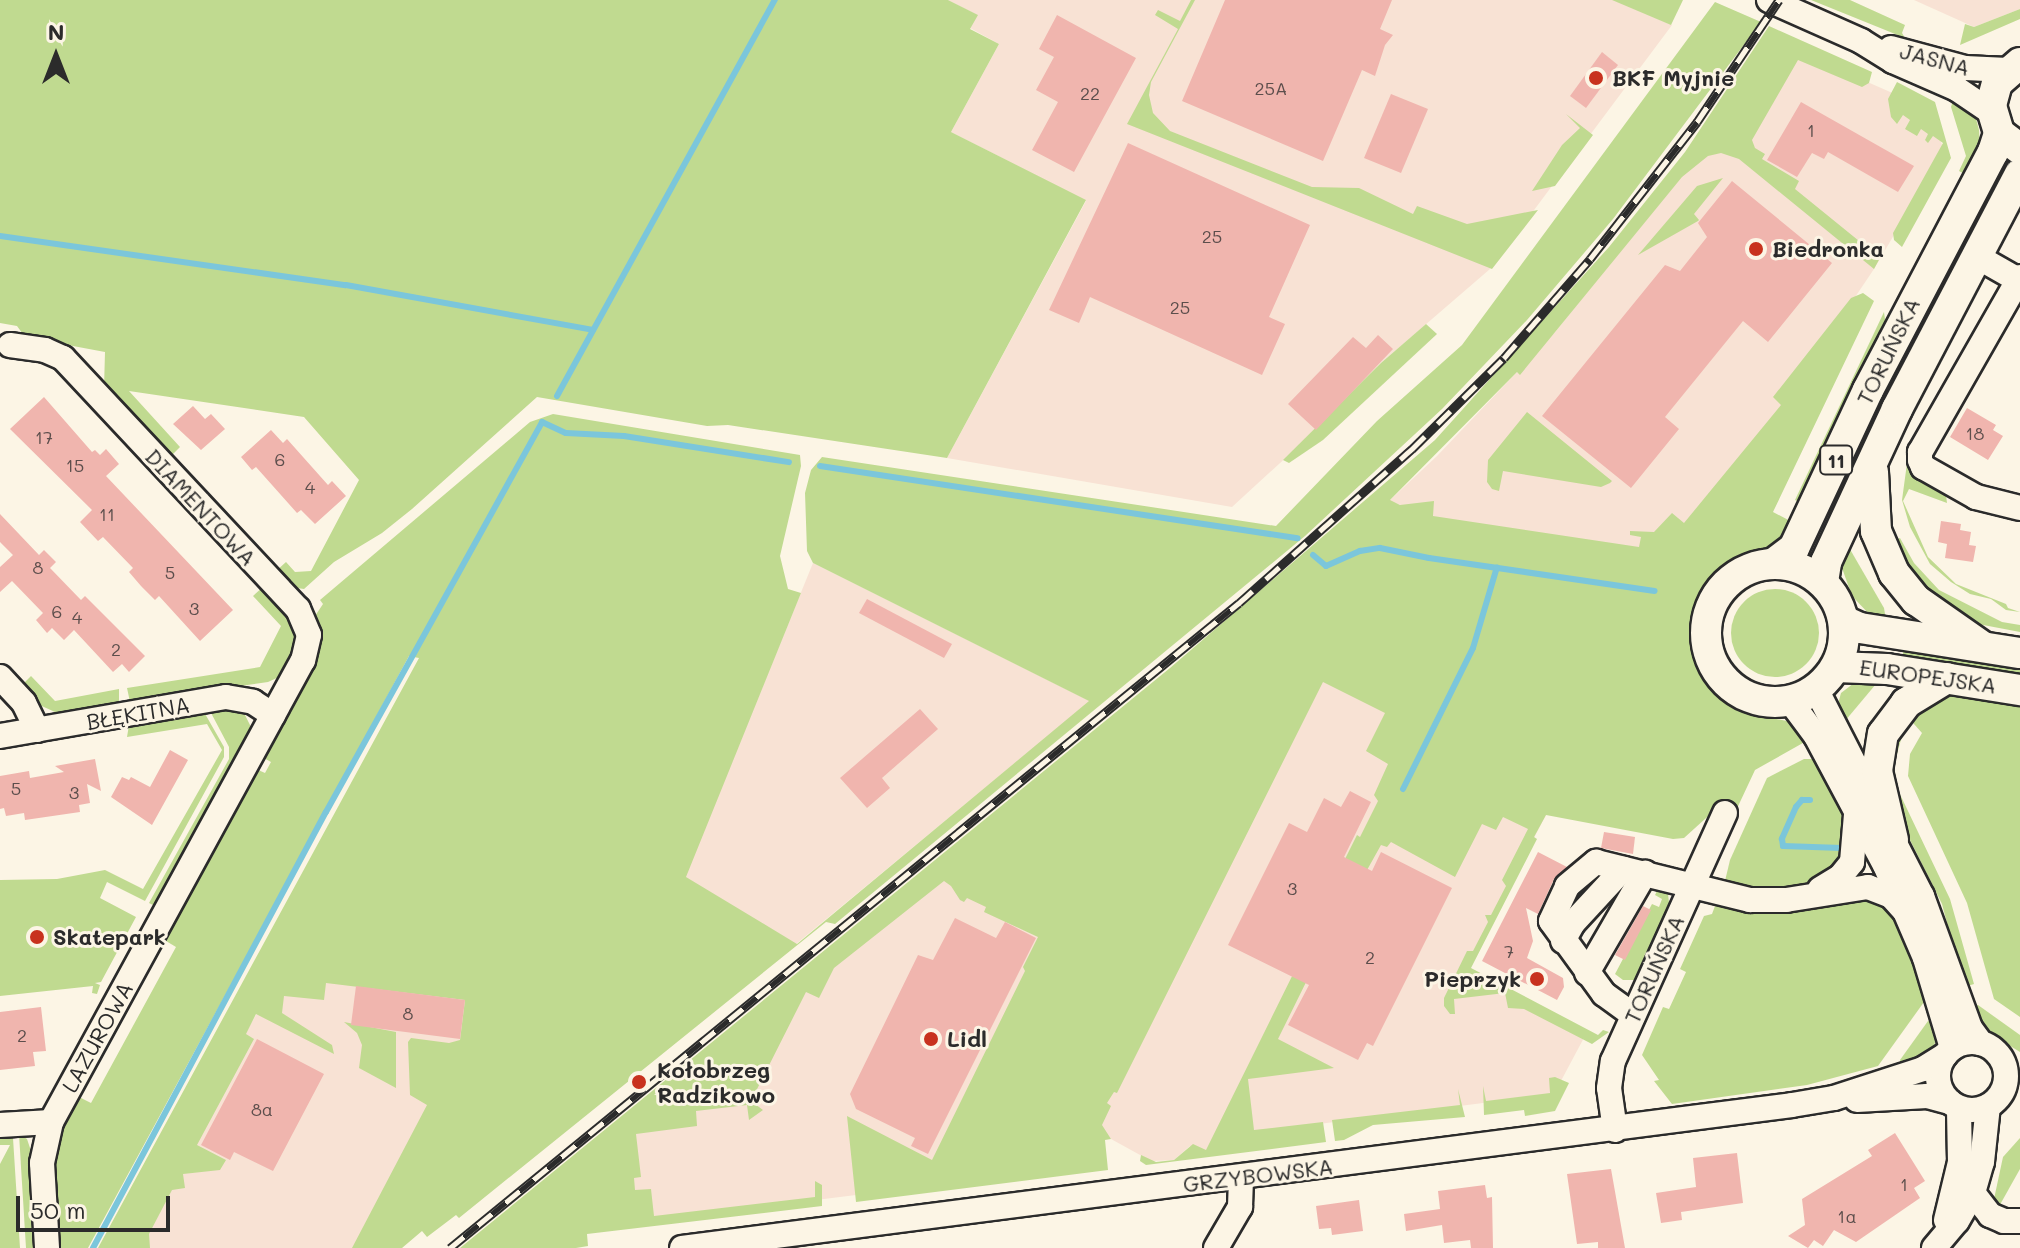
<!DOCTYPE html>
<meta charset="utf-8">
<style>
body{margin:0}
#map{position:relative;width:2020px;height:1248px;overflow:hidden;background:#fcf5e5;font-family:Mali,sans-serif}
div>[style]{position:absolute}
.built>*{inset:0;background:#f8e2d4}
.green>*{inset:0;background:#c0da90}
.round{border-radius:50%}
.stream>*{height:6px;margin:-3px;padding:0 3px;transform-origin:3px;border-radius:3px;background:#7bc6db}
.building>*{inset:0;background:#f0b5ae}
.roads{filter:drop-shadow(2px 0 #2b2b2b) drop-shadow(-2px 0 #2b2b2b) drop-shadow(0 2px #2b2b2b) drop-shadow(0 -2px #2b2b2b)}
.minor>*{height:24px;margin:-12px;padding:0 12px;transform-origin:12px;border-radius:12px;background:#fcf5e5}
.minor>.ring{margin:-12px;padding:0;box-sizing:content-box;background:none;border:24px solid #fcf5e5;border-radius:50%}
.major>*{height:30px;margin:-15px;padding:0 15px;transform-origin:15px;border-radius:15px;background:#fcf5e5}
.major>.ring{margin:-15px;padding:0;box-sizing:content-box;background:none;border:30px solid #fcf5e5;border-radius:50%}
.rail>*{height:9px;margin-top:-4.5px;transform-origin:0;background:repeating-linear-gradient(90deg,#fcf5e5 0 18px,#2b2b2b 0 36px);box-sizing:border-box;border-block:2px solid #2b2b2b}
.dots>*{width:22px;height:22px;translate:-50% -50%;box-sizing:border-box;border:4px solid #fcf5e5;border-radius:50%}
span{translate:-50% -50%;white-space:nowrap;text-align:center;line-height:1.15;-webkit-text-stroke:6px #fcf5e5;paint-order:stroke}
.number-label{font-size:18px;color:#5c4e4c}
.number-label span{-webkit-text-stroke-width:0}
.shield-label span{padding:2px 6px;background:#fcf5e5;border:2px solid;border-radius:6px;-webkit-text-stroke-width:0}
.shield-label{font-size:20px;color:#2b2b2b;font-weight:700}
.street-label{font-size:22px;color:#2b2b2b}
.poi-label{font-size:22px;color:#2b2b2b;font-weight:700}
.left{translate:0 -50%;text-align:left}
.right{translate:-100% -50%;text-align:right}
.north{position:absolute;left:16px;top:16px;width:80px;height:80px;-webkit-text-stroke:6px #fcf5e5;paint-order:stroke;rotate:0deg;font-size:22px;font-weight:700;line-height:32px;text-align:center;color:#2b2b2b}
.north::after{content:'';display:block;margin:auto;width:28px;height:36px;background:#2b2b2b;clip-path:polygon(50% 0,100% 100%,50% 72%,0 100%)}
.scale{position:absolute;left:16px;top:1196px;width:154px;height:36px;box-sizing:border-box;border:4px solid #2b2b2b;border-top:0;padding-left:10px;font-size:24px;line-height:28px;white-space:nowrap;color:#2b2b2b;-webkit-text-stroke:6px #fcf5e5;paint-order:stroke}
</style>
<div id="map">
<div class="built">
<i style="clip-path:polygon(948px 0,1614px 0,1672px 25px,1490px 269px,1381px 363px,1316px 430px,1232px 507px,947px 458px,1086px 201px,951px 132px,999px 44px,970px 28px,977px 15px)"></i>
<i style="clip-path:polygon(1914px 0,2020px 0,2020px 9px,1974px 27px)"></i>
<i style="clip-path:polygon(1783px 45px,1929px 109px,1944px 150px,1874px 269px,1713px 508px,1640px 551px,1441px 519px,1389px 501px,1437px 456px,1556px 331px)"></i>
<i style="clip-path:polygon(813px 563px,1090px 701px,796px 944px,685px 877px)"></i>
<i style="clip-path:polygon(1322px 673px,1430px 725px,1546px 815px,1466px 969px,1586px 1034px,1554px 1094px,1218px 1137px,1209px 1153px,1190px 1146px,1174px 1160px,1151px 1161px,1111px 1139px,1095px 1122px)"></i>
<i style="clip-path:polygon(955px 856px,1087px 863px,928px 1186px,578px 1230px,637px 1114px)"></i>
<i style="clip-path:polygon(285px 965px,497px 995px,358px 1248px,141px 1248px,245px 1034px)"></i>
</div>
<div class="green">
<i style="clip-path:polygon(0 0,948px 0,978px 15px,970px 29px,999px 44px,951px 132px,1086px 200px,947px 458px,728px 425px,707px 426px,537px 397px,412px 509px,382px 533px,334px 562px,304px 589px,297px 588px,291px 582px,288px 585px,275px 572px,286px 562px,295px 572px,311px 571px,359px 480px,304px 417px,129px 391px,180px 447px,169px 458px,104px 388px,105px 352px,25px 337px,17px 326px,0 323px)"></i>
<i style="clip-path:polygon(1191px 0,1195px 0,1151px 82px,1149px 95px,1153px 113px,1170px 131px,1312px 187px,1359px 188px,1413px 214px,1417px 206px,1467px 224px,1538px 210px,1492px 269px,1127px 124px,1178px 29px,1155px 15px,1158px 10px,1180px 21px)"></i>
<i style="clip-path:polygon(1612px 0,1683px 0,1671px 25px)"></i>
<i style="clip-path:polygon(1811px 0,1850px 0,1905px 25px,1902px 33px,1905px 38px)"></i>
<i style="clip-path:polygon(1715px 2px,1761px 22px,1613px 219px,1527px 320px,1442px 409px,1305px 536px,835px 924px,826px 922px,459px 1218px,456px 1215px,427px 1237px,422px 1231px,402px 1248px,352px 1248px,427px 1105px,410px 1095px,408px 1042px,411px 1038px,449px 1043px,460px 1040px,465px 1000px,326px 983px,324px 1000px,284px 996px,282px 1013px,332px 1045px,334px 1054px,256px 1014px,246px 1034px,254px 1039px,197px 1145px,226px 1160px,220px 1170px,183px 1174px,185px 1188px,172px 1190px,149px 1234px,150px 1248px,98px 1248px,419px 658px,409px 656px,88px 1248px,56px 1248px,53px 1143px,75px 1095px,91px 1103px,176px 947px,161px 938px,256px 769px,265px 773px,271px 762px,262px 757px,318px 650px,320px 632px,315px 616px,323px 604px,320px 600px,530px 422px,553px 414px,800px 455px,801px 466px,780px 556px,788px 589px,801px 593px,686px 877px,797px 944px,1089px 701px,813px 563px,807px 551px,805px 493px,811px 470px,822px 457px,1276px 526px,1377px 421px,1462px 345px)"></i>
<i style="clip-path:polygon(2020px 9px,2020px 19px,1960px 45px,1965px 24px,1974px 27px)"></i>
<i style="clip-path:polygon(1769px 26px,1872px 72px,1869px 83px,1862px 87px,1798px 60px,1752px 140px,1755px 148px,1765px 154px,1762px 159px,1799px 181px,1795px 189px,1880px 258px,1874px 269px,1739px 159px,1721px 153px,1708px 156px,1682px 177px,1520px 375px,1517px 372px,1390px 500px,1400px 505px,1434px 501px,1433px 516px,1639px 547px,1641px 537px,1630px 535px,1630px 531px,1654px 532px,1672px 513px,1684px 523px,1781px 405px,1773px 397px,1851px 298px,1863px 293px,1874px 301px,1773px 512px,1794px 523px,1775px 545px,1735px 557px,1718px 570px,1701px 590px,1690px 625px,1692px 650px,1699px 670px,1722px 698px,1751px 714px,1787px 721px,1810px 739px,1755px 770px,1733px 817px,1716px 809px,1684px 838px,1673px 839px,1546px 815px,1534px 837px,1537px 839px,1471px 968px,1598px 1035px,1603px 1030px,1609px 1032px,1592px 1044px,1524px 1009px,1508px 1008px,1505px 993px,1454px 999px,1455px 1014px,1450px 1014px,1444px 1006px,1444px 998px,1467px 951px,1473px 951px,1488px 922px,1485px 915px,1491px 915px,1506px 886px,1502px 880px,1528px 829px,1503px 817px,1496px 830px,1482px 824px,1455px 877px,1391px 842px,1387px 847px,1381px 845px,1357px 888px,1353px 887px,1278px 1039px,1334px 1068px,1248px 1079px,1254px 1130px,1323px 1122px,1326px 1142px,1146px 1165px,1140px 1161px,1141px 1155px,1156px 1162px,1174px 1160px,1193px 1144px,1206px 1150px,1303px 954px,1299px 951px,1357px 835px,1360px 837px,1378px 801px,1374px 795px,1388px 764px,1366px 751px,1385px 713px,1323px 682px,1117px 1093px,1114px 1092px,1107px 1103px,1111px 1106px,1102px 1125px,1111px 1139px,1105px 1140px,1108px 1170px,856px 1202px,847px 1116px,932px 1160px,1025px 971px,1023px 967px,1038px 937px,984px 912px,986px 907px,967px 898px,964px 902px,960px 900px,951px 886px,944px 881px,834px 968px,819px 998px,806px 992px,751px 1101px,763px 1110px,749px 1120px,747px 1105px,696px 1111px,697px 1126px,636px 1134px,641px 1177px,634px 1178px,635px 1190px,651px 1189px,654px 1216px,815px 1197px,815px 1181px,822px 1185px,822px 1206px,587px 1234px,588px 1246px,576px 1248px,460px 1248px,1170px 668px,1435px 440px,1609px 247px,1685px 152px)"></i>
<i style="clip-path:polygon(1897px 82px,1935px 102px,1951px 158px,1902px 247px,1894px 240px,1893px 233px,1943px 143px,1933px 136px,1928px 143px,1925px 140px,1928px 134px,1921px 129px,1917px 136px,1905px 129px,1910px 120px,1903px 115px,1897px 124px,1891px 117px,1888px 99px)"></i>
<i style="clip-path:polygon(1955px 94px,1975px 115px,1979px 130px,1980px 147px,1968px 176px,1959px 171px,1966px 156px,1951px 107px)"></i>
<i style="clip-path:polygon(1566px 114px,1593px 135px,1555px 186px,1532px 191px,1562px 145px,1580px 128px)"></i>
<i style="clip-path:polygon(1723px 178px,1694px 214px,1699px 220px,1698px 221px,1638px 255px,1697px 186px)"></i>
<i style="clip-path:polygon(1976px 205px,1987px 211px,1834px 518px,1823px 513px)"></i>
<i style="clip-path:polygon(1884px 312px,1886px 327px,1803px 504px,1795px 500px)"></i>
<i style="clip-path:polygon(1426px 324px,1437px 334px,1323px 440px,1289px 463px,1283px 460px,1381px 363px)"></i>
<i style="clip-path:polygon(1527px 412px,1612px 481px,1610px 483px,1601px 487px,1503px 471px,1499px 491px,1492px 489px,1487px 482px,1488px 460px)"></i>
<i style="clip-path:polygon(1908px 456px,1946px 495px,1947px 503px,1909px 489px,1903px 501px,1928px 557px,1956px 584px,2006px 604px,2008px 608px,2020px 612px,2006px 610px,1991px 599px,1970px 594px,1951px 582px,1930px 564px,1910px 527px,1902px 500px)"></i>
<i style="clip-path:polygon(1900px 538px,1914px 563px,1939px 590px,2002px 622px,2020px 625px,2020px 632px,1978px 624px,1942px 610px,1887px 543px)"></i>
<i style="clip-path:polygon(1844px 547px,1851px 551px,1884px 608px,1886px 620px,1870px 615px,1852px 596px,1842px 568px)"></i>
<i style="clip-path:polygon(264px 586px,291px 616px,298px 639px,288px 668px,279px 677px,268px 682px,130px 702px,127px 688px,260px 667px,281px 626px,253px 596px)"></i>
<i class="round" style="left:1731px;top:589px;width:88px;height:88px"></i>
<i style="clip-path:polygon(1904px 645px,2020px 663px,2020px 678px,1902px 660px)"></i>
<i style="clip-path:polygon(31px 676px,55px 701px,119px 689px,119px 703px,117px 707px,64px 716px,35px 703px,20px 687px)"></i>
<i style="clip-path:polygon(1877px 679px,1876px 684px,1845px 721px,1837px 708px,1841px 693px,1858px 680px)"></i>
<i style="clip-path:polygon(1953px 692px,2020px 701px,2020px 1017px,1994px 999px,1967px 903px,1908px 776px,1910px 754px,1922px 733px,1906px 715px)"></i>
<i style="clip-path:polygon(229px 708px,245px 715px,252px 729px,157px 907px,149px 903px,229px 759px,229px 747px,210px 711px)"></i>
<i style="clip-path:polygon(204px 712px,224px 747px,224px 757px,145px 901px,107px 882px,100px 898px,136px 917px,101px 982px,95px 983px,100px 985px,97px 994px,92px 993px,93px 986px,0 996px,0 880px,57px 879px,105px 870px,143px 889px,222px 750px,207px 724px,127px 737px,129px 725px)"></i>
<i style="clip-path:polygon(1894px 729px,1902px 736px,1894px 765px,1897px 788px,1950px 899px,1974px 984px,1964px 987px,1942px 904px,1889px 798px)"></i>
<i style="clip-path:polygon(1804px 759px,1820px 759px,1844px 819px,1850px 849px,1821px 879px,1798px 886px,1760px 889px,1725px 881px,1730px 860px,1767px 778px)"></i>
<i style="clip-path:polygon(1658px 889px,1668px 894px,1670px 911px,1641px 974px,1634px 980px,1623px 980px,1615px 974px,1652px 904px,1659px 907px,1662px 899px,1655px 895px)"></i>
<i style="clip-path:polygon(1853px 894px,1893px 906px,1931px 999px,1924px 1002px,1878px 1066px,1807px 1085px,1672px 1104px,1654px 1081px,1659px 1080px,1642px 1055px,1663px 1007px,1669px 1009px,1686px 972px,1680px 969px,1704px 916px,1712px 914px,1715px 906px,1756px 912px,1788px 912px)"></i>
<i style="clip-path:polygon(1978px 1005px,2020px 1035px,2020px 1052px,1986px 1031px,1971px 1008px)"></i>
<i style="clip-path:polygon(1937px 1018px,1938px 1033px,1933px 1049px,1922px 1059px,1902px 1068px,1900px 1060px,1928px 1021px)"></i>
<i style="clip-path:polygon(344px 1022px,396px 1032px,396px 1088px,359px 1068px,362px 1045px,357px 1033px)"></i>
<i style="clip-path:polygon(1555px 1077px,1569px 1083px,1555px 1111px,1525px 1116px,1524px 1110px,1484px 1115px,1483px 1086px,1486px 1101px,1550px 1093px,1549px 1078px)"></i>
<i style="clip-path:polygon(1458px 1089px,1465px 1117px,1373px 1125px,1344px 1140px,1335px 1141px,1332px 1120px,1460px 1105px)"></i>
<i style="clip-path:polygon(7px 1132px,13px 1138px,20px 1248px,0 1248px,0 1164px,10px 1145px,0 1145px,0 1133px)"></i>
<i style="clip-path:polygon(19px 1134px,27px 1139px,31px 1151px,38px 1248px,26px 1248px)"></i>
<i style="clip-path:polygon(2020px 1138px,2020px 1169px,1997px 1210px,1994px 1207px,1994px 1199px,2003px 1157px)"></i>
</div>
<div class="stream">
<i style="left:0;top:236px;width:349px;rotate:8.1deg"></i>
<i style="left:346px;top:285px;width:251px;rotate:10.3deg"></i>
<i style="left:557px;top:396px;width:452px;rotate:-61.2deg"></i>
<i style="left:820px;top:466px;width:483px;rotate:8.6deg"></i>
<i style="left:1313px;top:555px;width:17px;rotate:40deg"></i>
<i style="left:1326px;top:566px;width:37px;rotate:-24deg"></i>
<i style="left:1360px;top:551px;width:20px;rotate:-9deg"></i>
<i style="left:1380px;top:548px;width:50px;rotate:11.5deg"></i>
<i style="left:1429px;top:558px;width:228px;rotate:8.3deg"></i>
<i style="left:1403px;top:789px;width:157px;rotate:-63.6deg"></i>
<i style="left:1473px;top:648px;width:84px;rotate:-73.5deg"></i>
<i style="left:1810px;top:800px;width:8px;rotate:180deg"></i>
<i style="left:1802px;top:800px;width:9px;rotate:131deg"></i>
<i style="left:1796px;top:807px;width:35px;rotate:114deg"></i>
<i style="left:1782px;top:839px;width:7px;rotate:82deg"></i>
<i style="left:1783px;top:846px;width:59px;rotate:1.9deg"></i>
<i style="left:93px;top:1248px;width:494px;rotate:-61.9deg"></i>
<i style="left:326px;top:812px;width:446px;rotate:-61deg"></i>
<i style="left:542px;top:422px;width:26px;rotate:25deg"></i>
<i style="left:566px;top:433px;width:58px;rotate:3deg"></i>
<i style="left:624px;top:436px;width:167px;rotate:9deg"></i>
</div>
<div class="building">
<i style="clip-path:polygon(1225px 0,1392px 0,1380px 29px,1393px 35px,1385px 45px,1375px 76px,1362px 70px,1323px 161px,1182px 101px)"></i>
<i style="clip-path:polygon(1057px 15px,1136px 58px,1074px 172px,1032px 150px,1058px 102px,1036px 90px,1054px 57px,1039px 49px)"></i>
<i style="clip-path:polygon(1602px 52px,1618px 65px,1586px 108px,1570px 96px)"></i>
<i style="clip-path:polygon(1391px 94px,1428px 109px,1401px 173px,1364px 158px)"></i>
<i style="clip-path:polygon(1801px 102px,1914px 166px,1898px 192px,1828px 152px,1824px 159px,1812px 153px,1797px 177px,1767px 160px)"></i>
<i style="clip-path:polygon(1128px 143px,1310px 225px,1269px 317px,1285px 324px,1262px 375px,1090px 297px,1079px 323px,1049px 310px)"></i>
<i style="clip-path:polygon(1732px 181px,1832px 263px,1768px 342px,1743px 321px,1665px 417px,1679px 429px,1631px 488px,1542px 416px,1665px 265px,1680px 271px,1707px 237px,1698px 223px)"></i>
<i style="clip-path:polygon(1378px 335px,1393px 349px,1316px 430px,1288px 404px,1353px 337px,1366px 348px)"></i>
<i style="clip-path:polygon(44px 397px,92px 452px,95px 450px,100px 455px,106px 449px,119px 464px,106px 476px,233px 610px,200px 641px,159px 596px,155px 600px,141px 586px,129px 572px,133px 568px,103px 537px,98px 541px,80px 522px,92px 510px,10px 429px)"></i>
<i style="clip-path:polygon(193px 406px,205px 419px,211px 414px,225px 429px,201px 450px,173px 424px)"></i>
<i style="clip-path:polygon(1967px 408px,1996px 425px,1993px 430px,2003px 436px,1988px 460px,1950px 437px)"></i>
<i style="clip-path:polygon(271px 430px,283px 443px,287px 439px,328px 485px,332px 481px,346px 496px,315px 524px,301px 510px,297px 513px,256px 467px,252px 470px,241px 457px)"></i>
<i style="clip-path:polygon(0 514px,39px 555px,44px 550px,56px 562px,50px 568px,81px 600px,85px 596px,145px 656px,129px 672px,122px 664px,113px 672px,74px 630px,64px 640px,52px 628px,47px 633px,36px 620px,43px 613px,12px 581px,0 592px,0 567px,13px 555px,0 542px)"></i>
<i style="clip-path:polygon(1941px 521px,1961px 524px,1960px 530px,1971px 532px,1969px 545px,1976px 546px,1973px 562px,1945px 558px,1947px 544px,1938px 542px)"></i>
<i style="clip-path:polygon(867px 599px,952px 644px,944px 658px,859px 613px)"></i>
<i style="clip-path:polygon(920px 709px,938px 729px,882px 778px,890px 788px,867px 808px,840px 778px)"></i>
<i style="clip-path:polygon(170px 750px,188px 760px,152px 825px,111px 797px,122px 777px,129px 780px,131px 777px,150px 787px)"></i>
<i style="clip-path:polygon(95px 759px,101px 791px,87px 784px,90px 803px,79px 805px,80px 812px,25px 820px,24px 813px,6px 816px,4px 808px,0 809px,0 776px,29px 771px,30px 778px,64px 772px,55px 766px)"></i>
<i style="clip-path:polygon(1350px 791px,1371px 802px,1344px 857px,1372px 871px,1381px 852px,1452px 888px,1373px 1046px,1367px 1043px,1358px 1060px,1288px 1025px,1309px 985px,1228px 945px,1289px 823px,1307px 832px,1324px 798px,1341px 807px)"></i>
<i style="clip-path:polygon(1604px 832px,1635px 837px,1633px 854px,1601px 848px)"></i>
<i style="clip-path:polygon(1538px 852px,1567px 867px,1554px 879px,1538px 914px,1526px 908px,1533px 941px,1527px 958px,1563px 978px,1564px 987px,1557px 1000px,1482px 961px)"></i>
<i style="clip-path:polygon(1643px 906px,1651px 910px,1625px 960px,1615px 955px)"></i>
<i style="clip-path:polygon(955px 918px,996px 938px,1005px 922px,1036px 938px,928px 1154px,911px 1146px,915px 1138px,856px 1109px,850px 1094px,918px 955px,933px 960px)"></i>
<i style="clip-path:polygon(356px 986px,465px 1000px,460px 1039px,351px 1025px)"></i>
<i style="clip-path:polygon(41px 1007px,46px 1051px,33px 1052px,35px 1066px,0 1070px,0 1012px)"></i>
<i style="clip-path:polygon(257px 1039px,324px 1074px,273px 1171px,234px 1152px,230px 1160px,201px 1145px)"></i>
<i style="clip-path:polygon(1895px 1133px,1925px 1181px,1914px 1188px,1920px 1198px,1856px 1242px,1834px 1230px,1823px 1246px,1814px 1240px,1808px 1248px,1788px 1236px,1805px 1225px,1802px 1199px,1872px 1156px,1868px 1150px)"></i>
<i style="clip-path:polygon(1737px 1153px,1743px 1203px,1681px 1212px,1682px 1220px,1661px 1223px,1656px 1193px,1696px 1187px,1693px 1158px)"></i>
<i style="clip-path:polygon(1611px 1169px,1625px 1248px,1598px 1248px,1598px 1242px,1577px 1244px,1567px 1174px)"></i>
<i style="clip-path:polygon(1485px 1185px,1487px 1198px,1492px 1197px,1493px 1248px,1471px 1248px,1470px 1240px,1444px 1243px,1442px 1225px,1406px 1231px,1404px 1214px,1440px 1209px,1438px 1191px)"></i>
<i style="clip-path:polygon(1359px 1200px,1363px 1231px,1332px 1235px,1331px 1228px,1319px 1229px,1316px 1206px)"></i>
</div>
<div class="roads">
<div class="minor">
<i style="left:1769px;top:0;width:101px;rotate:24deg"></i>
<i style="left:1861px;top:41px;width:38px;rotate:32deg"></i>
<i style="left:1893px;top:61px;width:70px;rotate:23.6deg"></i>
<i style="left:1957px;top:89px;width:41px;rotate:34.1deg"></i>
<i style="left:1891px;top:48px;width:77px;rotate:15.1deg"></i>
<i style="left:1965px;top:68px;width:43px;rotate:2.7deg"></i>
<i style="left:1976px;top:256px;width:48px;rotate:29.7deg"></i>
<i style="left:2020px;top:277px;width:202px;rotate:119.7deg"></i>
<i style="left:1920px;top:452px;width:8px;rotate:90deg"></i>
<i style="left:1920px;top:460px;width:8px;rotate:67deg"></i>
<i style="left:1923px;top:467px;width:61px;rotate:29.5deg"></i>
<i style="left:1976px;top:497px;width:45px;rotate:14deg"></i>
<i style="left:10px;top:345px;width:35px;rotate:8deg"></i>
<i style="left:45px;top:350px;width:20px;rotate:24deg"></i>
<i style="left:63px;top:358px;width:344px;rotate:46.9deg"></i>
<i style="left:298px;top:609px;width:28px;rotate:67deg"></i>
<i style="left:309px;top:635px;width:26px;rotate:103deg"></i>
<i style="left:303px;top:660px;width:526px;rotate:118.61deg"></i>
<i style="left:51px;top:1122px;width:42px;rotate:102.4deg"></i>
<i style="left:42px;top:1163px;width:85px;rotate:86.6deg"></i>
<i style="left:0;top:677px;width:35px;rotate:47deg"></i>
<i style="left:24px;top:703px;width:30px;rotate:64deg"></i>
<i style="left:1816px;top:689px;width:233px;rotate:62.9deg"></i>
<i style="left:1922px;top:896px;width:140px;rotate:70deg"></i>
<i style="left:1970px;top:1028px;width:19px;rotate:54deg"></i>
<i style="left:1790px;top:701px;width:44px;rotate:53.4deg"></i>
<i style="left:1816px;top:736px;width:146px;rotate:61.9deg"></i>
<i style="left:1885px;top:865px;width:101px;rotate:66.7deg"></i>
<i style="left:1925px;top:958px;width:94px;rotate:73.3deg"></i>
<i style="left:0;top:736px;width:229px;rotate:-9.8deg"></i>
<i style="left:226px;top:697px;width:27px;rotate:10deg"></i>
<i style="left:253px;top:702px;width:24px;rotate:33deg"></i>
<i style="left:1820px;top:889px;width:23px;rotate:-31deg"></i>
<i style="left:1840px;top:877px;width:19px;rotate:-51deg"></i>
<i style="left:1852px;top:862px;width:48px;rotate:-85.2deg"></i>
<i style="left:1563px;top:941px;width:21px;rotate:-61deg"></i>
<i style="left:1573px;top:923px;width:74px;rotate:-47.2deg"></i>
<i style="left:1587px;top:973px;width:116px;rotate:-59.9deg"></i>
<i style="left:1633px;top:1015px;width:36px;rotate:-144deg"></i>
<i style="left:1604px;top:994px;width:90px;rotate:-126deg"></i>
<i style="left:1551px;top:921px;width:38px;rotate:-65deg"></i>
<i style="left:1567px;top:886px;width:38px;rotate:-40deg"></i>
<i style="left:1596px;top:862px;width:159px;rotate:13.9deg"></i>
<i style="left:1750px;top:900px;width:36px"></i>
<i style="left:1786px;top:900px;width:83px;rotate:-9deg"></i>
<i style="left:1868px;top:887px;width:25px;rotate:21deg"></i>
<i style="left:1891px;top:896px;width:24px;rotate:48deg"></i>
<i class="ring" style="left:1938px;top:1042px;width:44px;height:44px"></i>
<i style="left:1857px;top:1100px;width:70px;rotate:-3.3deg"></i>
<i style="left:1927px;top:1096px;width:24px;rotate:15deg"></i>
<i style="left:0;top:1125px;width:51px;rotate:-3.4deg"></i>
<i style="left:1615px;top:1130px;width:42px;rotate:-98.1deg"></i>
<i style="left:1609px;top:1088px;width:27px;rotate:-82deg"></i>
<i style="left:1613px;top:1061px;width:272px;rotate:-65.7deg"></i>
<i style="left:1973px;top:1193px;width:28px;rotate:52deg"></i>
<i style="left:1990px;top:1215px;width:15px;rotate:23deg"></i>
<i style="left:2004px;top:1221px;width:16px"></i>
<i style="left:1946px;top:1220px;width:60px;rotate:-76.4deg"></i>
<i style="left:1960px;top:1162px;width:54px;rotate:-91.1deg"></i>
<i style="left:682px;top:1248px;width:1119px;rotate:-7.34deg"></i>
<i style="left:1792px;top:1105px;width:43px;rotate:-9.5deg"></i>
<i style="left:1834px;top:1098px;width:94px;rotate:-18deg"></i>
<i style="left:1923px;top:1069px;width:26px;rotate:-32deg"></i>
<i style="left:1216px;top:1248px;width:48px;rotate:-59.7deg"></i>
<i style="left:1240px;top:1207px;width:29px;rotate:-88deg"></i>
<i style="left:1934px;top:1248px;width:35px;rotate:-50deg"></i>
<i style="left:1957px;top:1221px;width:32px;rotate:-60deg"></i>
<i style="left:1973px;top:1193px;width:32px;rotate:-74deg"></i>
<i style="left:1982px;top:1162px;width:56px;rotate:-83.9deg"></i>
</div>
<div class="major">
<i style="left:2020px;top:63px;width:30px;rotate:139deg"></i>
<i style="left:1997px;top:83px;width:24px;rotate:105deg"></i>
<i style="left:1991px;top:106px;width:28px;rotate:73deg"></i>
<i style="left:1999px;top:133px;width:26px;rotate:37deg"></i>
<i style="left:1873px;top:472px;width:59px;rotate:87.1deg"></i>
<i style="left:1876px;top:531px;width:46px;rotate:66.8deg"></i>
<i style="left:1894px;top:573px;width:35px;rotate:51deg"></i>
<i style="left:1916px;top:600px;width:82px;rotate:35deg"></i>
<i class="ring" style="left:1706px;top:564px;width:108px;height:108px"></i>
<i style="left:1773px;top:564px;width:26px;rotate:-37deg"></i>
<i style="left:1794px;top:548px;width:174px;rotate:-64.9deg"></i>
<i style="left:1868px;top:390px;width:269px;rotate:-62.3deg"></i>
<i style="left:1993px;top:152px;width:20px;rotate:-72deg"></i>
<i style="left:1823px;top:582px;width:20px;rotate:-81deg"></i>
<i style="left:1826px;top:562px;width:169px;rotate:-65.1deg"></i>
<i style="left:1897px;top:409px;width:265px;rotate:-62.4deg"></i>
<i style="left:1844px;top:621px;width:17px;rotate:24deg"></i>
<i style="left:1860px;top:628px;width:162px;rotate:8.9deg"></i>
<i style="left:1836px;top:667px;width:51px;rotate:2.2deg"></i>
<i style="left:1887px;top:669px;width:135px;rotate:9deg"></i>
<i style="left:1893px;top:840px;width:71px;rotate:-103.1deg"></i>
<i style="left:1877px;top:771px;width:37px;rotate:-81deg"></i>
<i style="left:1883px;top:734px;width:39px;rotate:-53deg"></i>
<i style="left:1906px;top:703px;width:48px;rotate:-31.4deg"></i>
</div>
</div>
<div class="rail">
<i style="left:450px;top:1248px;width:1019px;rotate:-39.27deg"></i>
<i style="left:1239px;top:603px;width:232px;rotate:-41.7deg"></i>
<i style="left:1412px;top:449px;width:129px;rotate:-44.7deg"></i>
<i style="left:1504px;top:358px;width:131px;rotate:-49deg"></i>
<i style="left:1590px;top:259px;width:174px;rotate:-52deg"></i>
<i style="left:1697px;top:122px;width:147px;rotate:-56.1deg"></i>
</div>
<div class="dots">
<i style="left:1596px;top:78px;background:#c8321e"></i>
<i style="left:1756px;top:249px;background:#c8321e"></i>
<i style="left:37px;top:937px;background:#c8321e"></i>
<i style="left:1537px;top:979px;background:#c8321e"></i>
<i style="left:931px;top:1039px;background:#c8321e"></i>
<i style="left:639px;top:1082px;background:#c8321e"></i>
</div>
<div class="number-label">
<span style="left:1271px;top:88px">25A</span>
<span style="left:1090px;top:93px">22</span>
<span style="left:1811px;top:130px">1</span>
<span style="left:1212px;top:236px">25</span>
<span style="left:1180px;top:307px">25</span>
<span style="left:1975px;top:433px">18</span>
<span style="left:44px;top:437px">17</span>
<span style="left:280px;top:459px">6</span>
<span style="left:75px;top:465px">15</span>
<span style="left:310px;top:487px">4</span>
<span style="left:107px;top:514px">11</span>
<span style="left:38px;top:567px">8</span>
<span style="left:170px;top:572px">5</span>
<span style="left:194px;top:608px">3</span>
<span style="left:57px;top:611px">6</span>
<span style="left:77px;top:617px">4</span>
<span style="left:116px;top:649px">2</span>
<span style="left:16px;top:788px">5</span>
<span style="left:74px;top:792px">3</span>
<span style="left:1292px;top:888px">3</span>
<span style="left:1509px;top:951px">7</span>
<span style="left:1370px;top:957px">2</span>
<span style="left:408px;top:1013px">8</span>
<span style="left:22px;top:1035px">2</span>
<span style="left:262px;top:1109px">8a</span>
<span style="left:1904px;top:1184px">1</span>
<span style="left:1847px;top:1216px">1a</span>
</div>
<div class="shield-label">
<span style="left:1836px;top:460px">11</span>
</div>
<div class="street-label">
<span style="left:1935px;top:59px;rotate:15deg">JASNA</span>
<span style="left:1888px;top:351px;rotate:-64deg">TORUŃSKA</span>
<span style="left:201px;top:507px;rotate:47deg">DIAMENTOWA</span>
<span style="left:1928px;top:676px;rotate:8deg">EUROPEJSKA</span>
<span style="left:138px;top:713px;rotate:-10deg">BŁĘKITNA</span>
<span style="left:1654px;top:969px;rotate:-66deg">TORUŃSKA</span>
<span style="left:97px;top:1037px;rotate:-61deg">LAZUROWA</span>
<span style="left:1258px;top:1175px;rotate:-7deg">GRZYBOWSKA</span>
</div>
<div class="poi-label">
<span class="left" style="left:1612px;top:78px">BKF Myjnie</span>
<span class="left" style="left:1772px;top:249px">Biedronka</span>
<span class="left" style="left:53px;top:937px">Skatepark</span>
<span class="right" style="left:1521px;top:979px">Pieprzyk</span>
<span class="left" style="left:947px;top:1039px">Lidl</span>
<span class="left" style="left:657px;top:1082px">Kołobrzeg<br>Radzikowo</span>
</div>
<div class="north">N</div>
<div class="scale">50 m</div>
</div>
